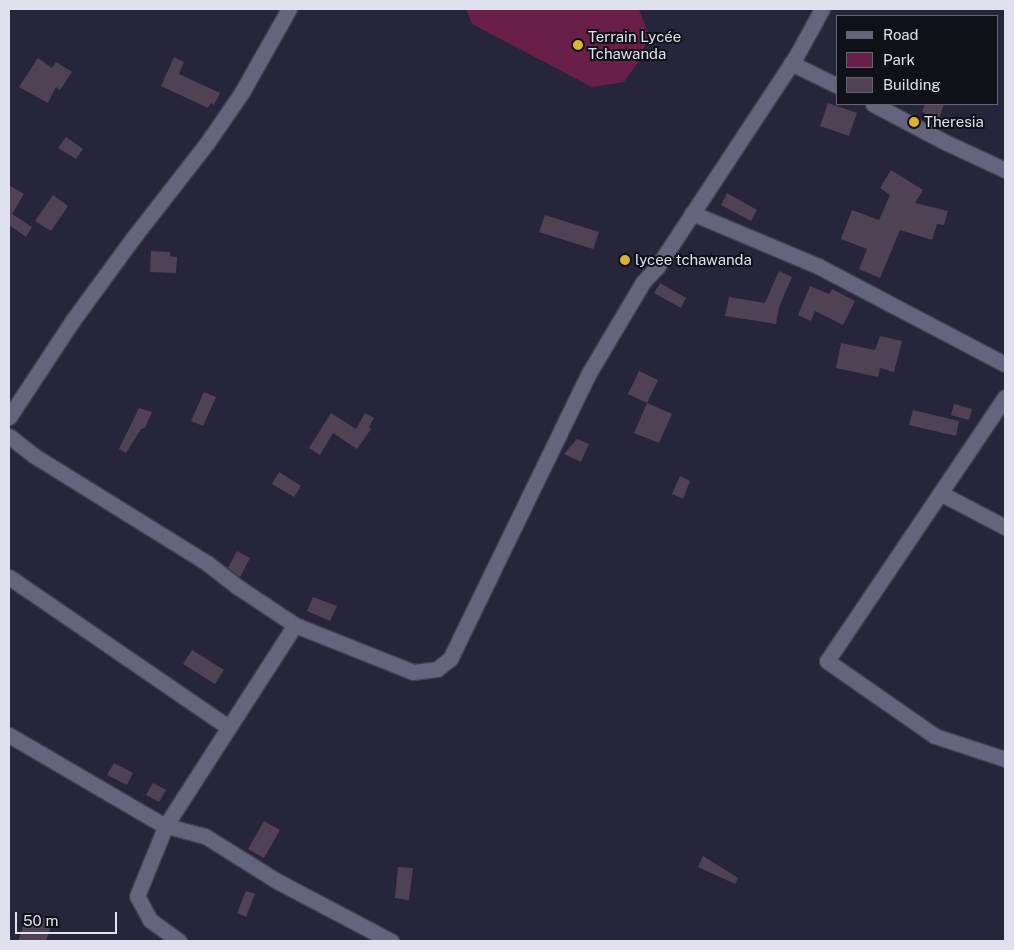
<!DOCTYPE html>
<meta charset="utf-8">
<style>
body{margin:0}
#map{position:relative;width:1014px;height:950px;overflow:hidden;background:#26253a;font-family:"Public Sans",sans-serif}
div>[style]{position:absolute}
.green>*{inset:0;background:#691f47}
.building>*{inset:0;background:#504255}
.roads{filter:drop-shadow(1px 0 #414152) drop-shadow(-1px 0 #414152) drop-shadow(0 1px #414152) drop-shadow(0 -1px #414152)}
.minor>*{height:15px;margin:-7.5px;padding:0 7.5px;transform-origin:7.5px;border-radius:7.5px;background:#64647c}
.dots>*{width:14px;height:14px;translate:-50% -50%;box-sizing:border-box;border:2px solid #101019;border-radius:50%}
span{translate:-50% -50%;white-space:nowrap;text-align:center;line-height:1.15;-webkit-text-stroke:4px #101019;paint-order:stroke}
.poi-label{font-size:15px;color:#e0e1ef}
.left{translate:0 -50%;text-align:left}
.frame{position:absolute;inset:0;border:10px solid #e0e1ef;pointer-events:none}
.legend{position:absolute;left:836px;top:15px;width:162px;height:90px;box-sizing:border-box;background:#101019;border:1px solid #63646f;margin:0;padding:6px 9px;list-style:none;font-size:15px;color:#e0e1ef}
.legend li{display:flex;align-items:center;gap:10px;height:25px}
.legend b{width:25px;border:1px solid #63646f}
.scale{position:absolute;left:15px;top:912px;width:102px;height:22px;box-sizing:border-box;border:2px solid #e0e1ef;border-top:0;padding-left:6px;font-size:15px;line-height:18px;white-space:nowrap;color:#e0e1ef;-webkit-text-stroke:4px #101019;paint-order:stroke}
</style>
<div id="map">
<div class="green">
<i style="clip-path:polygon(466px 9px,636px 9px,639px 10px,648px 32px,642px 57px,624px 82px,592px 87px,472px 24px)"></i>
</div>
<div class="building">
<i style="clip-path:polygon(174px 57px,184px 62px,179px 74px,220px 93px,214px 105px,211px 103px,208px 108px,161px 86px)"></i>
<i style="clip-path:polygon(38px 58px,52px 68px,56px 62px,72px 72px,60px 90px,56px 87px,48px 103px,19px 87px)"></i>
<i style="clip-path:polygon(828px 103px,857px 113px,849px 136px,820px 126px)"></i>
<i style="clip-path:polygon(925px 104px,944px 104px,939px 119px,922px 112px)"></i>
<i style="clip-path:polygon(66px 137px,83px 149px,76px 159px,58px 148px)"></i>
<i style="clip-path:polygon(891px 170px,923px 190px,915px 203px,948px 211px,944px 225px,937px 224px,932px 240px,900px 230px,880px 278px,859px 269px,867px 249px,841px 239px,852px 210px,879px 220px,890px 195px,880px 188px)"></i>
<i style="clip-path:polygon(9px 185px,24px 194px,12px 214px,32px 227px,26px 237px,9px 225px)"></i>
<i style="clip-path:polygon(727px 193px,757px 210px,751px 221px,721px 205px)"></i>
<i style="clip-path:polygon(53px 195px,68px 206px,51px 231px,35px 221px)"></i>
<i style="clip-path:polygon(545px 215px,599px 232px,593px 249px,539px 232px)"></i>
<i style="clip-path:polygon(151px 251px,170px 252px,170px 256px,177px 257px,176px 273px,150px 272px)"></i>
<i style="clip-path:polygon(779px 271px,792px 277px,779px 307px,776px 324px,725px 316px,729px 297px,765px 303px)"></i>
<i style="clip-path:polygon(660px 283px,686px 298px,681px 308px,654px 293px)"></i>
<i style="clip-path:polygon(810px 286px,829px 294px,832px 289px,855px 301px,843px 325px,815px 311px,811px 321px,798px 315px)"></i>
<i style="clip-path:polygon(880px 336px,902px 341px,894px 372px,880px 368px,878px 377px,836px 368px,841px 343px,875px 350px)"></i>
<i style="clip-path:polygon(639px 371px,658px 380px,647px 403px,628px 394px)"></i>
<i style="clip-path:polygon(204px 392px,216px 397px,203px 426px,191px 421px)"></i>
<i style="clip-path:polygon(647px 403px,672px 414px,659px 443px,634px 433px)"></i>
<i style="clip-path:polygon(954px 404px,972px 409px,969px 420px,951px 415px)"></i>
<i style="clip-path:polygon(139px 408px,152px 412px,145px 428px,141px 429px,126px 453px,119px 449px)"></i>
<i style="clip-path:polygon(913px 410px,959px 421px,956px 436px,909px 425px)"></i>
<i style="clip-path:polygon(331px 413px,356px 429px,365px 413px,374px 418px,369px 427px,371px 429px,357px 449px,333px 433px,320px 455px,309px 448px)"></i>
<i style="clip-path:polygon(577px 439px,589px 444px,581px 462px,564px 454px)"></i>
<i style="clip-path:polygon(279px 472px,301px 486px,294px 497px,272px 484px)"></i>
<i style="clip-path:polygon(680px 476px,690px 481px,683px 499px,672px 494px)"></i>
<i style="clip-path:polygon(237px 551px,250px 558px,240px 577px,228px 568px)"></i>
<i style="clip-path:polygon(313px 597px,337px 606px,330px 621px,307px 611px)"></i>
<i style="clip-path:polygon(192px 650px,224px 670px,215px 684px,183px 664px)"></i>
<i style="clip-path:polygon(114px 763px,133px 773px,127px 785px,107px 775px)"></i>
<i style="clip-path:polygon(153px 783px,166px 790px,159px 802px,146px 795px)"></i>
<i style="clip-path:polygon(264px 821px,280px 830px,264px 858px,248px 849px)"></i>
<i style="clip-path:polygon(703px 856px,738px 878px,735px 884px,698px 867px)"></i>
<i style="clip-path:polygon(398px 867px,413px 868px,409px 900px,395px 898px)"></i>
<i style="clip-path:polygon(246px 891px,255px 894px,246px 917px,237px 913px)"></i>
<i style="clip-path:polygon(28px 912px,53px 921px,46px 941px,18px 941px)"></i>
</div>
<div class="roads">
<div class="minor">
<i style="left:791px;top:63px;width:52px;rotate:26.1deg"></i>
<i style="left:873px;top:104px;width:81px;rotate:27.8deg"></i>
<i style="left:945px;top:142px;width:66px;rotate:25deg"></i>
<i style="left:692px;top:213px;width:137px;rotate:22.8deg"></i>
<i style="left:818px;top:266px;width:211px;rotate:27.7deg"></i>
<i style="left:1005px;top:397px;width:318px;rotate:124deg"></i>
<i style="left:827px;top:661px;width:131px;rotate:34.8deg"></i>
<i style="left:935px;top:736px;width:74px;rotate:18.2deg"></i>
<i style="left:9px;top:417px;width:116px;rotate:-56.6deg"></i>
<i style="left:73px;top:320px;width:102px;rotate:-53.8deg"></i>
<i style="left:133px;top:238px;width:120px;rotate:-52.1deg"></i>
<i style="left:207px;top:143px;width:62px;rotate:-55.5deg"></i>
<i style="left:242px;top:92px;width:95px;rotate:-60.5deg"></i>
<i style="left:9px;top:436px;width:31px;rotate:38deg"></i>
<i style="left:33px;top:455px;width:205px;rotate:31.8deg"></i>
<i style="left:207px;top:563px;width:39px;rotate:38deg"></i>
<i style="left:238px;top:587px;width:69px;rotate:33.7deg"></i>
<i style="left:940px;top:493px;width:73px;rotate:27.6deg"></i>
<i style="left:9px;top:577px;width:265px;rotate:34.4deg"></i>
<i style="left:9px;top:735px;width:178px;rotate:30.3deg"></i>
<i style="left:163px;top:825px;width:43px;rotate:14.7deg"></i>
<i style="left:205px;top:836px;width:85px;rotate:32deg"></i>
<i style="left:277px;top:881px;width:129px;rotate:27.8deg"></i>
<i style="left:179px;top:941px;width:36px;rotate:-144deg"></i>
<i style="left:150px;top:920px;width:27px;rotate:-118deg"></i>
<i style="left:137px;top:896px;width:77px;rotate:-67.8deg"></i>
<i style="left:166px;top:825px;width:238px;rotate:-57.2deg"></i>
<i style="left:295px;top:625px;width:127px;rotate:21.7deg"></i>
<i style="left:413px;top:672px;width:24px;rotate:-7deg"></i>
<i style="left:437px;top:669px;width:16px;rotate:-38deg"></i>
<i style="left:450px;top:659px;width:318px;rotate:-64.1deg"></i>
<i style="left:589px;top:373px;width:106px;rotate:-59.3deg"></i>
<i style="left:643px;top:282px;width:21px;rotate:-47deg"></i>
<i style="left:657px;top:267px;width:250px;rotate:-56.6deg"></i>
<i style="left:795px;top:58px;width:56px;rotate:-61.1deg"></i>
</div>
</div>
<div class="dots">
<i style="left:578px;top:45px;background:#dcb233"></i>
<i style="left:914px;top:122px;background:#dcb233"></i>
<i style="left:625px;top:260px;background:#dcb233"></i>
</div>
<div class="poi-label">
<span class="left" style="left:588px;top:45px">Terrain Lycée<br>Tchawanda</span>
<span class="left" style="left:924px;top:122px">Theresia</span>
<span class="left" style="left:635px;top:260px">lycee tchawanda</span>
</div>
<div class="frame"></div>
<ul class="legend">
<li><b style="height:6px;background:#64647c"></b>Road</li>
<li><b style="height:14px;background:#691f47"></b>Park</li>
<li><b style="height:14px;background:#504255"></b>Building</li>
</ul>
<div class="scale">50 m</div>
</div>
